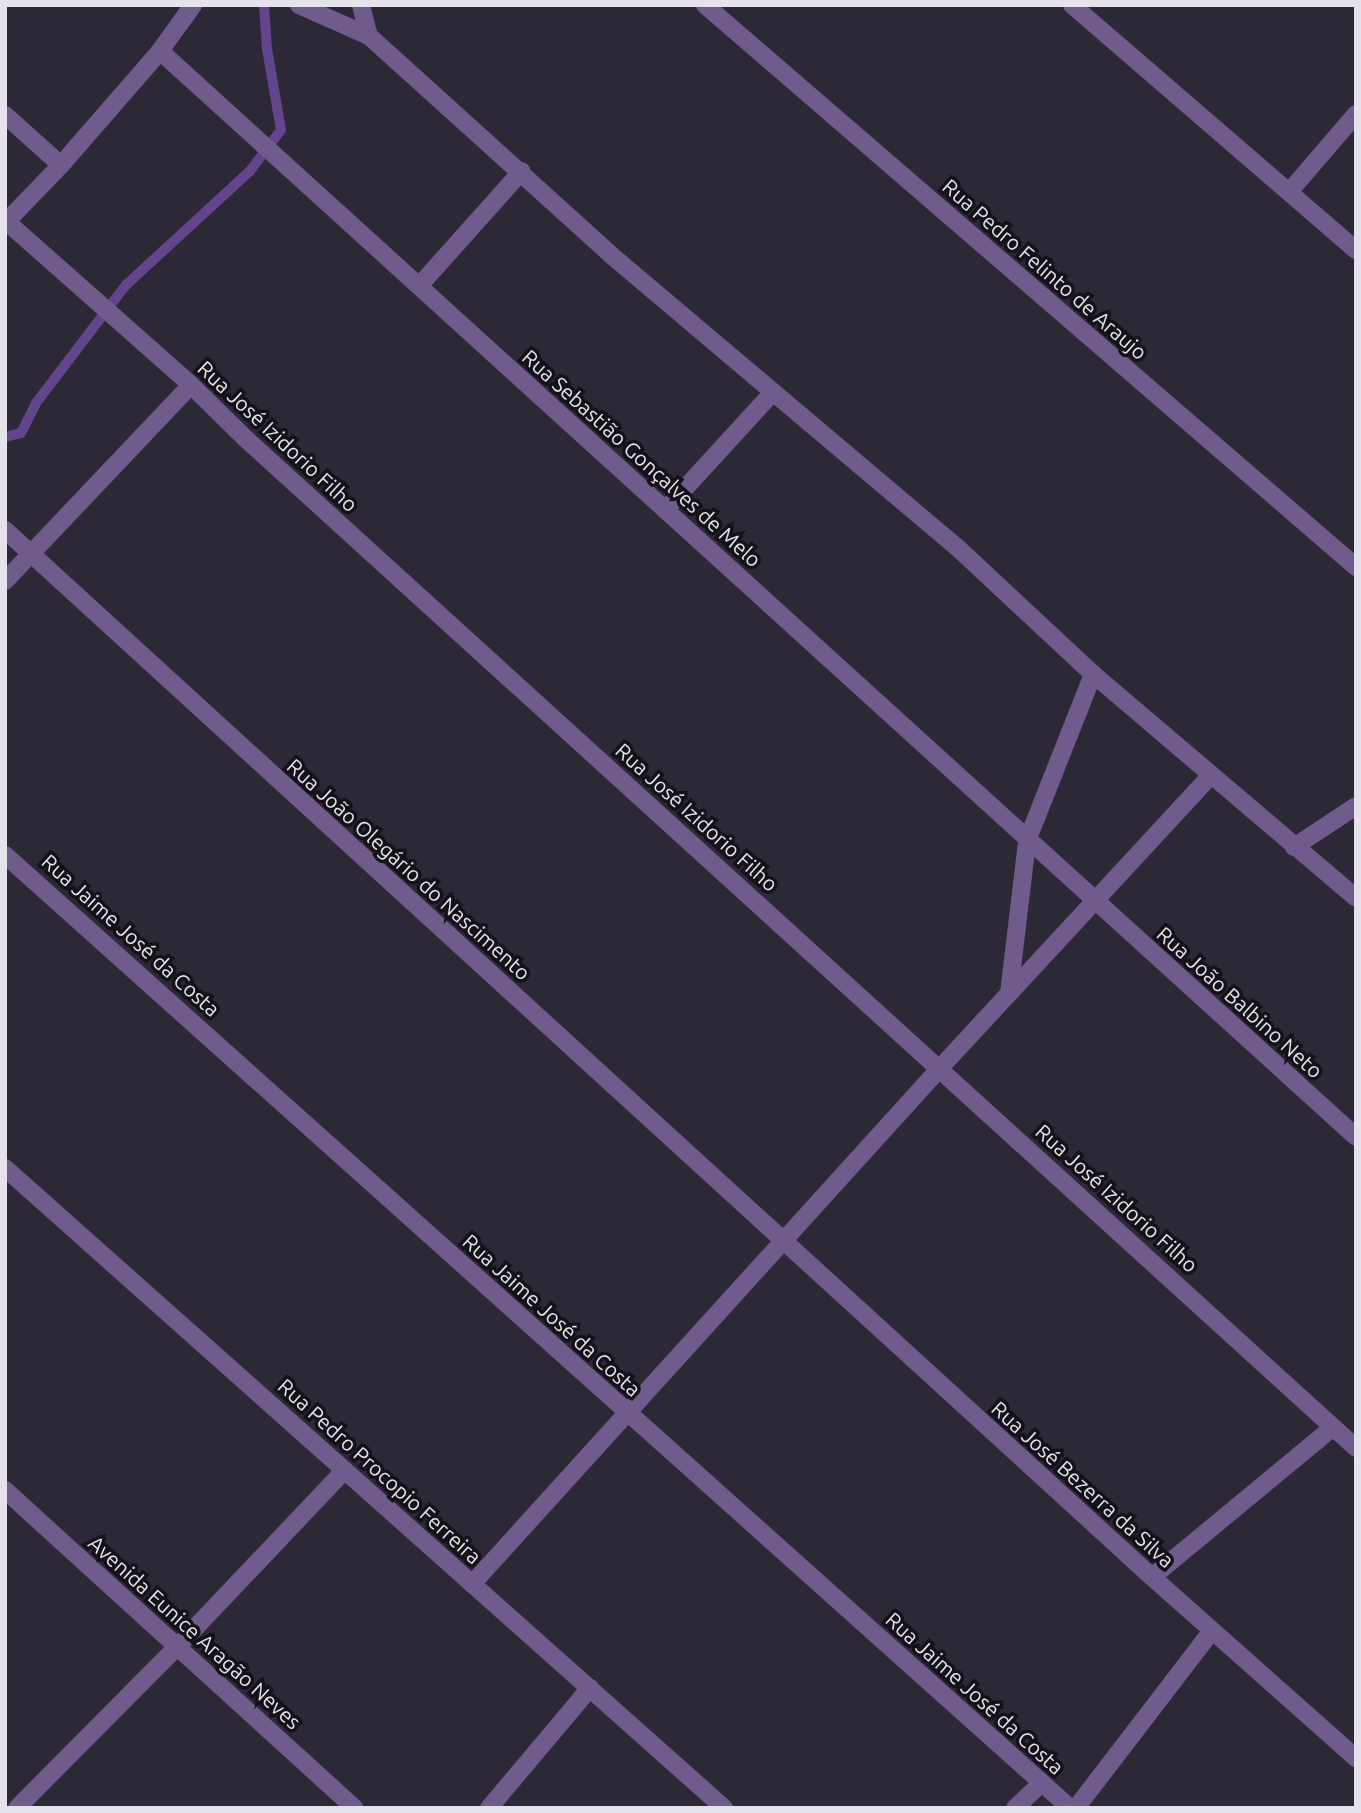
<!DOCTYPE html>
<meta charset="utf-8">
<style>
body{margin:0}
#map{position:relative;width:1361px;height:1813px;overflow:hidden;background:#2d2835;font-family:Ubuntu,sans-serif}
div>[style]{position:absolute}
.stream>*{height:10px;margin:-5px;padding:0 5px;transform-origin:5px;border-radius:5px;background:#63458d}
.minor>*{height:18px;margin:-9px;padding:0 9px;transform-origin:9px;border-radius:9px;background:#6f5c8d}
.tertiary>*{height:18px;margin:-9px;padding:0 9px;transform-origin:9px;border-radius:9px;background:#6f5c8d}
span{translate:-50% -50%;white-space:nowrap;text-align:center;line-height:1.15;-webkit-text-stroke:7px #141218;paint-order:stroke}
.street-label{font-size:21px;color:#e5e2eb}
.frame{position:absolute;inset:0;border:7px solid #e5e2eb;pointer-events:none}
</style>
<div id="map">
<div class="stream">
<i style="left:5px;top:437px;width:16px;rotate:-14deg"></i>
<i style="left:21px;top:433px;width:34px;rotate:-63deg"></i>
<i style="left:36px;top:403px;width:148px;rotate:-52.7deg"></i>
<i style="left:126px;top:285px;width:168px;rotate:-42.6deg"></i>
<i style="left:250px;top:171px;width:51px;rotate:-52.9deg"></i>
<i style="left:281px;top:130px;width:82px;rotate:-99.8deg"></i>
<i style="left:267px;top:49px;width:44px;rotate:-93.9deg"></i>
</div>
<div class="minor">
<i style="left:299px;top:5px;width:77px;rotate:23.9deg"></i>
<i style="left:369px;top:36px;width:326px;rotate:42.1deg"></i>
<i style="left:611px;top:255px;width:457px;rotate:40.2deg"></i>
<i style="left:960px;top:550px;width:182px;rotate:43deg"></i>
<i style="left:1093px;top:674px;width:345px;rotate:40.4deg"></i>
<i style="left:361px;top:5px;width:32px;rotate:76deg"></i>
<i style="left:705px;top:5px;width:860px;rotate:40.8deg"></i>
<i style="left:1072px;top:5px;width:375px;rotate:40.8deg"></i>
<i style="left:160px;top:51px;width:1615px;rotate:42.24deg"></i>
<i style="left:5px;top:115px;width:75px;rotate:41.8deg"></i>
<i style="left:1289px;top:192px;width:103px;rotate:-49.3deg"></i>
<i style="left:7px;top:222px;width:246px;rotate:41.5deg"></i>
<i style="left:191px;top:385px;width:77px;rotate:44.5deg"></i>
<i style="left:246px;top:439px;width:1500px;rotate:42.27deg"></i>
<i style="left:419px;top:286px;width:154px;rotate:-48.2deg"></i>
<i style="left:665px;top:510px;width:160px;rotate:-47.5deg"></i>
<i style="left:5px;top:530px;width:1553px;rotate:42.39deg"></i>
<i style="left:1152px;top:1577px;width:273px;rotate:41.6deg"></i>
<i style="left:5px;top:581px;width:270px;rotate:-46.5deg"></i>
<i style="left:1294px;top:847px;width:74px;rotate:-33.5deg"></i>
<i style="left:5px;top:855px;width:1429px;rotate:41.82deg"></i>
<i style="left:1009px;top:993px;width:153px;rotate:-83.2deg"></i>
<i style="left:1027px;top:841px;width:180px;rotate:-68.4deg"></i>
<i style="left:5px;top:1168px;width:963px;rotate:41.67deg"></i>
<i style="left:5px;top:1490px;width:472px;rotate:42.3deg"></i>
<i style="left:1152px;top:1577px;width:235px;rotate:-39.6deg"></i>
<i style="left:472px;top:1584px;width:697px;rotate:-47.79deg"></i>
<i style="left:940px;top:1068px;width:398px;rotate:-47.2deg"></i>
<i style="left:17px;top:1808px;width:226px;rotate:-45.2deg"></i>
<i style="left:176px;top:1648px;width:245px;rotate:-46.5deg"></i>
<i style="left:489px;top:1808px;width:157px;rotate:-49.9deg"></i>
<i style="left:1015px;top:1808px;width:37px;rotate:-43deg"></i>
<i style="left:1076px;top:1808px;width:223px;rotate:-52.5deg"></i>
</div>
<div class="tertiary">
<i style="left:5px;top:223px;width:81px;rotate:-46deg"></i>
<i style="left:61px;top:165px;width:151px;rotate:-49deg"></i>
<i style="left:160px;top:51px;width:57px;rotate:-54.3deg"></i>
</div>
<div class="street-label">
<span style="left:1045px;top:269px;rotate:41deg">Rua Pedro Felinto de Araujo</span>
<span style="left:278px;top:436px;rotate:43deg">Rua José Izidorio Filho</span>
<span style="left:642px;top:458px;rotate:42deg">Rua Sebastião Gonçalves de Melo</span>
<span style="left:697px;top:817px;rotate:42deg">Rua José Izidorio Filho</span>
<span style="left:409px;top:869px;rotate:42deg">Rua João Olegário do Nascimento</span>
<span style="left:131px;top:935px;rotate:42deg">Rua Jaime José da Costa</span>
<span style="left:1240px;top:1002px;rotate:42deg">Rua João Balbino Neto</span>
<span style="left:1117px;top:1198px;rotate:42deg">Rua José Izidorio Filho</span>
<span style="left:552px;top:1315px;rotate:42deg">Rua Jaime José da Costa</span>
<span style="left:380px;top:1471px;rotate:42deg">Rua Pedro Procopio Ferreira</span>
<span style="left:1083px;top:1484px;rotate:42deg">Rua José Bezerra da Silva</span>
<span style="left:195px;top:1632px;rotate:42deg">Avenida Eunice Aragão Neves</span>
<span style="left:975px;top:1693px;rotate:42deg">Rua Jaime José da Costa</span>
</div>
<div class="frame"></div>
</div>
